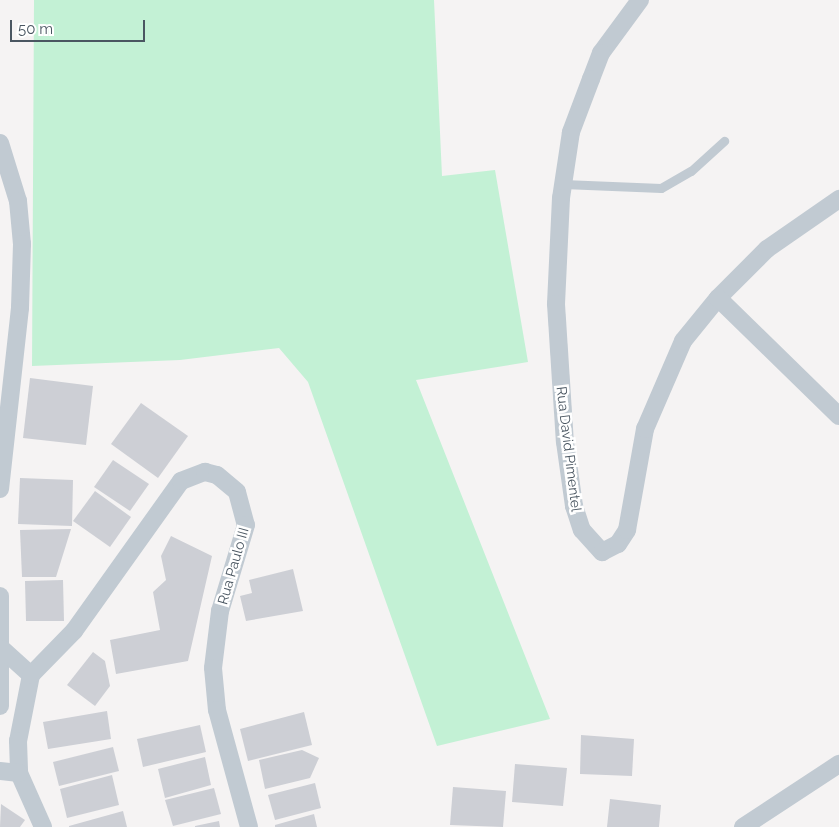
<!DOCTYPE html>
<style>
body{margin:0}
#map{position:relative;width:839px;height:827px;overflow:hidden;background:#f5f3f3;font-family:Raleway,sans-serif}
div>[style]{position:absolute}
.green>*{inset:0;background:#c3f1d5}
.building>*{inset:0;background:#cdcfd5}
.lane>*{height:9px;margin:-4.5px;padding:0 4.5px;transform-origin:4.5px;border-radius:4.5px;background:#c1cad2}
.street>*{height:18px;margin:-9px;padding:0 9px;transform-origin:9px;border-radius:9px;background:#c1cad2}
span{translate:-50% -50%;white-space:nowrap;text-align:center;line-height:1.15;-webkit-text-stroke:5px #fff;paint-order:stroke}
.street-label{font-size:14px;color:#4a5661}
.scale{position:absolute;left:10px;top:20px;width:135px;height:22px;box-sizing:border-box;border:2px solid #4a5661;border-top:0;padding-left:6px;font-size:15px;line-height:18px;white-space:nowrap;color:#4a5661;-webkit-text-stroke:4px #fff;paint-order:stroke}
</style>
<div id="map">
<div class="green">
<i style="clip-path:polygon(34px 0,434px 0,442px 176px,495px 170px,528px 362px,416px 380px,550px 719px,437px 746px,308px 382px,279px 348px,180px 360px,32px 366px)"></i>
</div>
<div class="building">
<i style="clip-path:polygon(30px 378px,93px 386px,86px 445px,23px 438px)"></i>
<i style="clip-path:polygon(141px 403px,188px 436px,158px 478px,111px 444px)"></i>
<i style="clip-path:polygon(113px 460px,149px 484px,130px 511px,94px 487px)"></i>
<i style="clip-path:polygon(20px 478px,73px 480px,72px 526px,18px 524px)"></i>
<i style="clip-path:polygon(95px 491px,131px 517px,110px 547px,73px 521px)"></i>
<i style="clip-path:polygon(71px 529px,56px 577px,22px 577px,20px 530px)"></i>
<i style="clip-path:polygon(171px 536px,212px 556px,188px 661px,116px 674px,110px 640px,160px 630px,153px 592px,166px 580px,161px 556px)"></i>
<i style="clip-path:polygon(293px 569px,303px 611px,246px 621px,240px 596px,252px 593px,249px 580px)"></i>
<i style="clip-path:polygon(63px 580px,64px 621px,26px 621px,25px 581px)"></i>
<i style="clip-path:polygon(93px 652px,105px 661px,110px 686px,95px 706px,67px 685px)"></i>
<i style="clip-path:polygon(107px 711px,111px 739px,48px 749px,43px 722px)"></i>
<i style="clip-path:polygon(304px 712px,312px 745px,248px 761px,240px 729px)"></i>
<i style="clip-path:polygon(200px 725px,206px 752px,143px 767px,137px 739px)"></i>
<i style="clip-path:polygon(581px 735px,634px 739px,632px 776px,580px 774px)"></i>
<i style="clip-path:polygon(113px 747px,119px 771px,59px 786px,53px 762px)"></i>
<i style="clip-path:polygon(302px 750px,319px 758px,310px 778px,265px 789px,259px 760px)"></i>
<i style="clip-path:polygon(205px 757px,211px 785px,165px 798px,158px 769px)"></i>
<i style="clip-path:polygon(515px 764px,567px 768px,563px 806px,512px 802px)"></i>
<i style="clip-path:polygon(112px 775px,119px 805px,67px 818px,60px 789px)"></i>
<i style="clip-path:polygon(315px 783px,321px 808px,275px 820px,268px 795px)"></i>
<i style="clip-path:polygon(453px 787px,506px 791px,503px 827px,450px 825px)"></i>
<i style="clip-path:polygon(214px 788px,221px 814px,173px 826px,165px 800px)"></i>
<i style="clip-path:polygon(610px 799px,661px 805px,659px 827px,607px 827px)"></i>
<i style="clip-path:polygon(1px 804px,25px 820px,20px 827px,0 827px)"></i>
<i style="clip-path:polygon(123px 811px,127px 827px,69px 827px,69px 826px)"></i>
<i style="clip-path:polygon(314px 814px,317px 827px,275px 827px,275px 825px)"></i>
<i style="clip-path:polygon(219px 821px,220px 827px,195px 827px,195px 826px)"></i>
</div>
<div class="lane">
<i style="left:563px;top:184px;width:98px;rotate:2.3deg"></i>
<i style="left:661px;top:188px;width:34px;rotate:-30deg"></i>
<i style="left:691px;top:171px;width:45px;rotate:-42.3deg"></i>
</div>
<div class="street">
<i style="left:640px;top:0;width:66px;rotate:126.3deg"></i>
<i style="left:601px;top:53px;width:28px;rotate:111deg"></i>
<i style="left:591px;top:79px;width:57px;rotate:110.7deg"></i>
<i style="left:571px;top:132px;width:67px;rotate:98.6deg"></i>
<i style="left:561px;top:198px;width:106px;rotate:92.7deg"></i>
<i style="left:556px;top:304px;width:138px;rotate:86.3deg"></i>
<i style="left:565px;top:442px;width:65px;rotate:82deg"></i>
<i style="left:574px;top:506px;width:25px;rotate:72deg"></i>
<i style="left:582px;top:530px;width:30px;rotate:48deg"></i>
<i style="left:602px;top:552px;width:18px;rotate:-27deg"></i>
<i style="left:618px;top:544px;width:17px;rotate:-57deg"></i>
<i style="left:627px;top:530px;width:103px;rotate:-79.9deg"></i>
<i style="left:645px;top:429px;width:96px;rotate:-66.6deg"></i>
<i style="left:683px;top:341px;width:55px;rotate:-50.9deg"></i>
<i style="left:718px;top:298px;width:69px;rotate:-45deg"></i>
<i style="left:767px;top:249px;width:88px;rotate:-34.8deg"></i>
<i style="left:0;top:143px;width:61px;rotate:72.8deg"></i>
<i style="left:18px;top:201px;width:43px;rotate:84.7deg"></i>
<i style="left:22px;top:244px;width:64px;rotate:91.8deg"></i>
<i style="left:20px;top:308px;width:182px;rotate:96.3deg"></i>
<i style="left:718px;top:298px;width:169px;rotate:44.3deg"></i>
<i style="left:0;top:596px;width:110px;rotate:90deg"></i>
<i style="left:2px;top:649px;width:39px;rotate:42deg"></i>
<i style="left:31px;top:675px;width:67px;rotate:101.1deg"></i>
<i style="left:18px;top:741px;width:32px;rotate:88deg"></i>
<i style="left:19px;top:773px;width:59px;rotate:66deg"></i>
<i style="left:31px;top:675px;width:62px;rotate:-45.7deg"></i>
<i style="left:74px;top:631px;width:184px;rotate:-54.5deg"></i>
<i style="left:181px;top:481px;width:26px;rotate:-21deg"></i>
<i style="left:205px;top:472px;width:12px;rotate:14deg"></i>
<i style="left:217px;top:475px;width:26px;rotate:40deg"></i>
<i style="left:237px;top:492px;width:34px;rotate:75deg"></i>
<i style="left:246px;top:525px;width:90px;rotate:106.8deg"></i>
<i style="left:220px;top:611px;width:57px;rotate:97deg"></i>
<i style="left:213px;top:668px;width:42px;rotate:84.6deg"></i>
<i style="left:217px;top:710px;width:121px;rotate:74.7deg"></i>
<i style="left:0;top:771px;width:19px;rotate:6deg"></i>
<i style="left:743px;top:827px;width:115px;rotate:-33.3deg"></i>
</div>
<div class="street-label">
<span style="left:569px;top:449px;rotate:83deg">Rua David Pimentel</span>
<span style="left:233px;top:566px;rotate:-74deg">Rua Paulo III</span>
</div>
<div class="scale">50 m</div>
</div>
